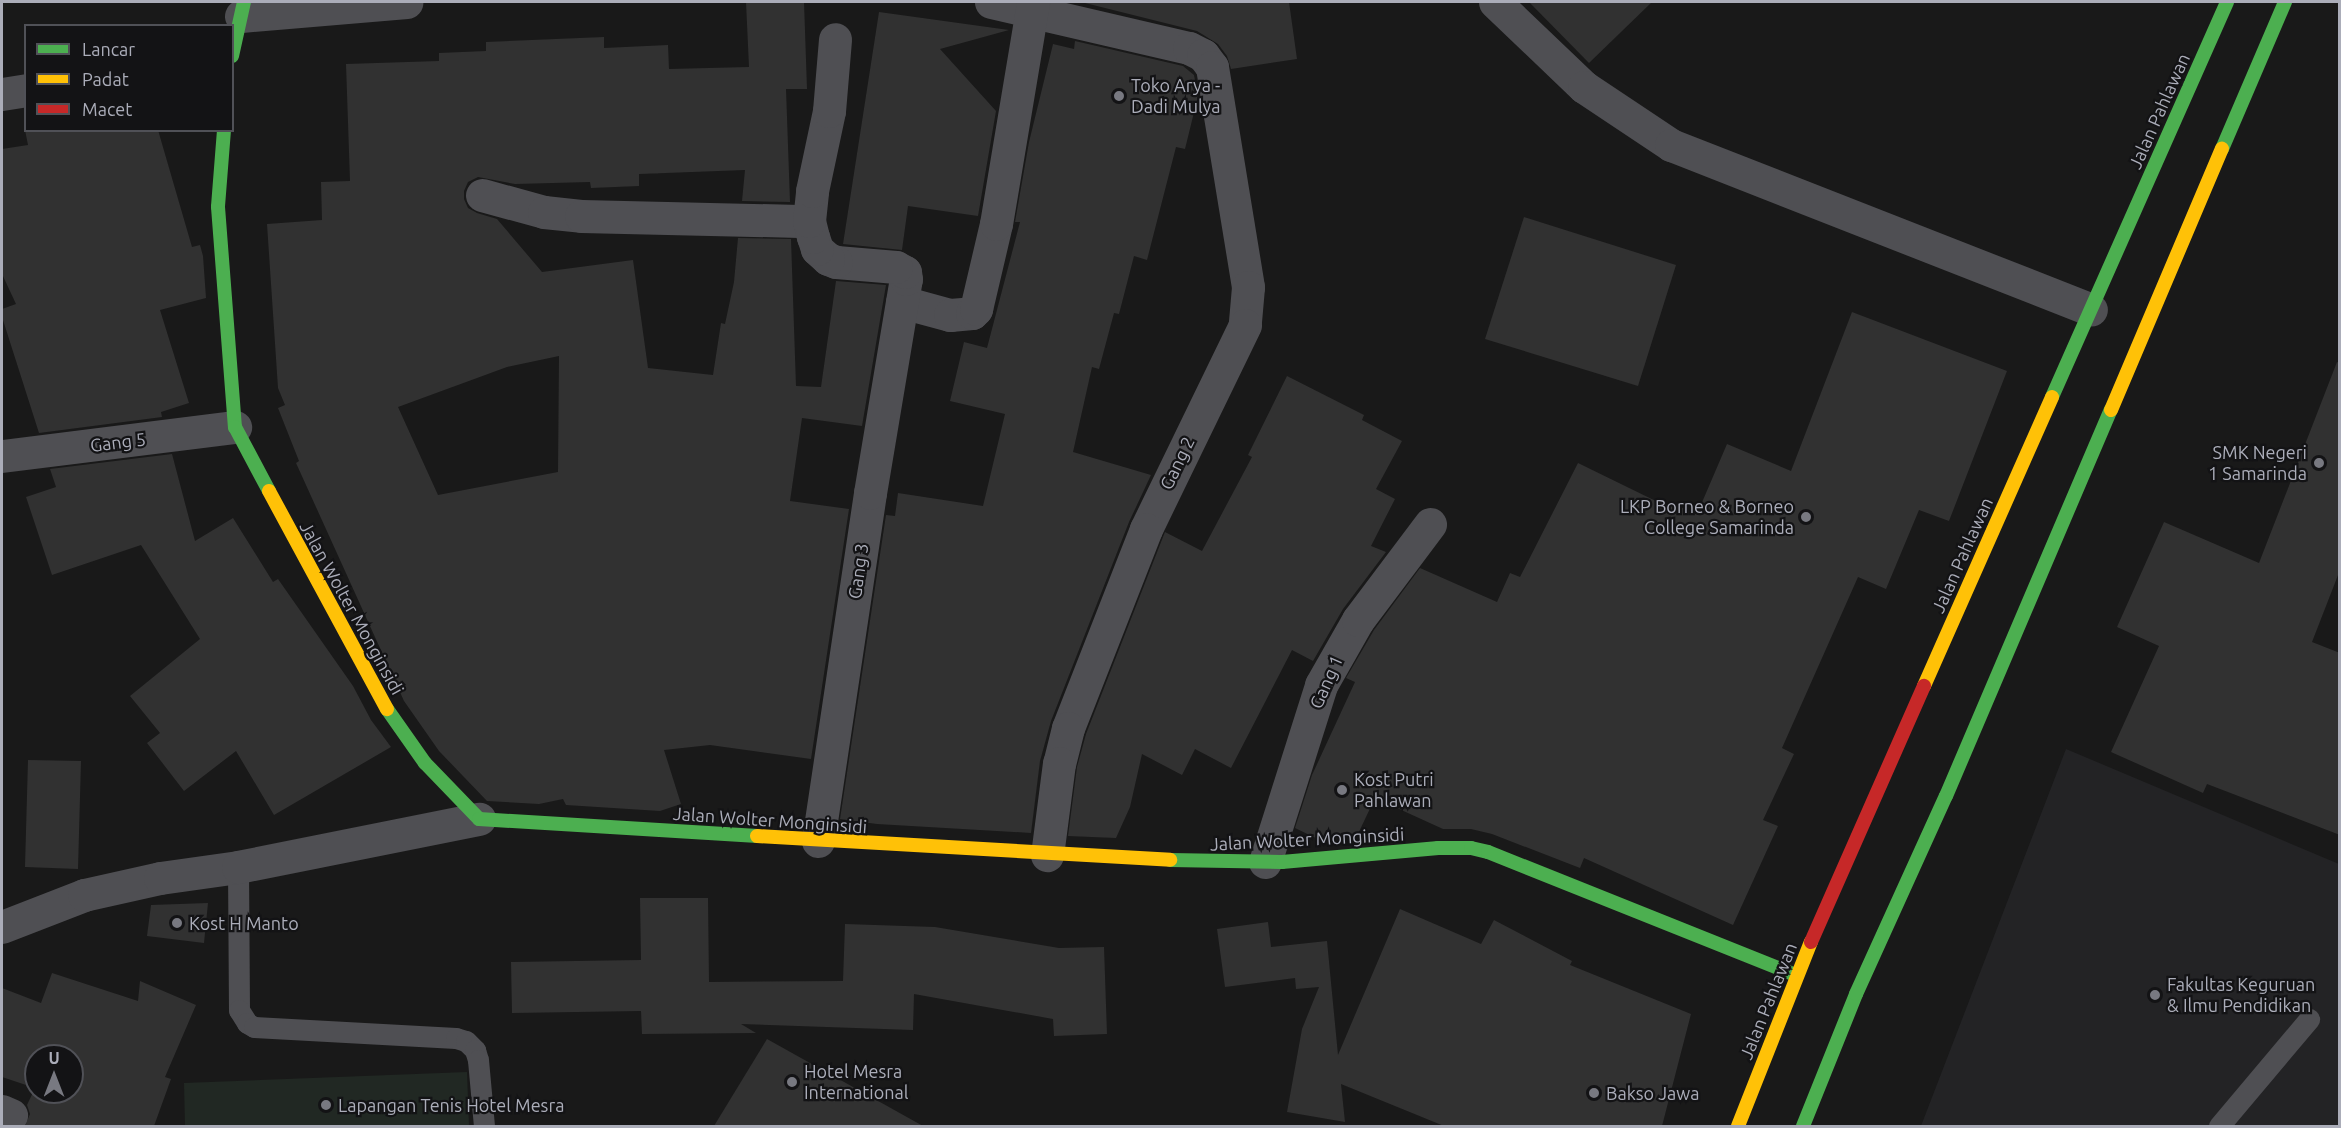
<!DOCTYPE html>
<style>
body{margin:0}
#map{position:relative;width:2341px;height:1128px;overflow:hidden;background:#191919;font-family:Ubuntu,sans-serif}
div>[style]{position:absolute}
.built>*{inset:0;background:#232325}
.green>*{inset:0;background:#212823}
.building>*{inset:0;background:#313131}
.lane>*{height:21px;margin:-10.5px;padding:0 10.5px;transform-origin:10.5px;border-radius:10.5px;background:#4f4f53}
.street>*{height:33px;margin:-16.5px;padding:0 16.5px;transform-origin:16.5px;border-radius:16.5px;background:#4f4f53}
.fast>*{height:14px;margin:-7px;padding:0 7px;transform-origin:7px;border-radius:7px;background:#4caf50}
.slow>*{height:14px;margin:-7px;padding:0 7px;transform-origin:7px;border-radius:7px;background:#ffc107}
.jam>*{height:14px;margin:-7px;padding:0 7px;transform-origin:7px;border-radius:7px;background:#c62828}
.dots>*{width:16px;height:16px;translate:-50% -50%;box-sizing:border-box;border:3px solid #131315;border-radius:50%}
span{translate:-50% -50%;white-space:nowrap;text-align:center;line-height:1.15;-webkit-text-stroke:4.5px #131315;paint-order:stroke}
.poi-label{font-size:18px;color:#abadb9}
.left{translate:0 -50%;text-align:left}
.right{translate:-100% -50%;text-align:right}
.street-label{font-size:18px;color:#abadb9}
.frame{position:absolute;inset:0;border:3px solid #abadb9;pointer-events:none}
.legend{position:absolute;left:24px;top:24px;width:210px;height:108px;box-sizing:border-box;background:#131315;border:2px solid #505157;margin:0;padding:8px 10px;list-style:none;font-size:18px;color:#abadb9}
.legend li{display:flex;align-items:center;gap:12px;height:30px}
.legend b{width:30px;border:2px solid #505157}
.north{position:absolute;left:24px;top:1044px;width:60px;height:60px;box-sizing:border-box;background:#131315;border:2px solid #505157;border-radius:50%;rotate:0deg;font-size:16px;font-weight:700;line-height:24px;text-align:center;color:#abadb9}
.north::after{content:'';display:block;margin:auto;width:21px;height:27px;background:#787981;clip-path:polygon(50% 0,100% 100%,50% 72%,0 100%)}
</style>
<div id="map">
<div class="built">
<i style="clip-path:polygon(2066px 749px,2339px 864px,2339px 1126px,1921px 1126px)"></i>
</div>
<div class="green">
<i style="clip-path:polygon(467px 1072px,469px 1126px,185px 1126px,184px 1083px)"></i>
</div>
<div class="building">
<i style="clip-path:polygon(evenodd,746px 2px,804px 2px,807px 89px,786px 89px,790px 202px,742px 201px,745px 170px,639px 174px,639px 186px,591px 188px,590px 182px,515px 184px,478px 177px,468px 182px,464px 191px,464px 199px,468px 208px,477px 213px,497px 219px,542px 272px,633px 260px,648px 368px,713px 375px,721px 323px,725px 324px,734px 282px,738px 238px,791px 239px,796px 386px,821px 387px,836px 281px,886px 285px,862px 426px,802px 418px,790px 501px,849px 509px,811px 759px,710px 745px,664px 750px,681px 804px,660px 811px,566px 805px,563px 799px,539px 804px,487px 801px,439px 751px,404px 701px,296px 463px,299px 461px,278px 408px,285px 405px,278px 388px,267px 224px,322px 220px,321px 182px,350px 181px,346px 64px,439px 61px,439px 53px,486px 51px,486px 42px,604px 37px,604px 48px,668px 45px,669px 69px,749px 67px,746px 2px,559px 356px,558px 472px,438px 495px,398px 407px,507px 367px,559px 356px)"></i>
<i style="clip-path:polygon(1081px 2px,1289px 2px,1297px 59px,1231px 69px,1227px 56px,1218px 44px,1197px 31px)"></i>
<i style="clip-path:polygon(1529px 2px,1652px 2px,1589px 63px)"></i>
<i style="clip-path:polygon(879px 12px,1009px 30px,940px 49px,996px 111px,978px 216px,908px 206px,902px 250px,843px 244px)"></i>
<i style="clip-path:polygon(1075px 41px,1183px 66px,1194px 75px,1198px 96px,1185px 149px,1176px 147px,1147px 260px,1134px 256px,1119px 314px,1114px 313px,1099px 369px,1092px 367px,1073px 452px,1151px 475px,1129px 522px,1051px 721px,1040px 761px,1031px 833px,877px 824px,840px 819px,886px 515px,895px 516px,898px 493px,983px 506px,1005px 414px,950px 401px,964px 342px,987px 348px,1020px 222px,1015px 222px,1029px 142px,1053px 44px,1074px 49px)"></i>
<i style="clip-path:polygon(25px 130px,158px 130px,192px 247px,200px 245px,203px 256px,206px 298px,160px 310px,189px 403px,161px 412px,162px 417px,39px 433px,2px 317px,2px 309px,16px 304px,2px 274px,2px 149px,28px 145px)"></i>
<i style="clip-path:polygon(1524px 217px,1676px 265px,1638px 386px,1485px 339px)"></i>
<i style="clip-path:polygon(1852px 312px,2007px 371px,1949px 521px,1919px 510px,1886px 589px,1858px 577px,1782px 748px,1794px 754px,1763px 820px,1778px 826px,1733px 925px,1584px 858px,1580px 868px,1492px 834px,1471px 829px,1443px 829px,1375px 798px,1357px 836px,1320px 840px,1295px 828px,1312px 775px,1355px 682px,1346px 678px,1374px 630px,1420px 568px,1497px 602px,1510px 573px,1520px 577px,1578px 463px,1666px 506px,1668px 502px,1697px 514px,1727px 444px,1791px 471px)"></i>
<i style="clip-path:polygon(2337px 362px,2340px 363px,2340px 570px,2312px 642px,2340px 653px,2340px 835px,2207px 784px,2203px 793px,2111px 752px,2159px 646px,2117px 627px,2164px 522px,2259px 563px)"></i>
<i style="clip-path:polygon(1287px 376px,1364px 415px,1362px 420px,1402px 441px,1376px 489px,1395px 499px,1371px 546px,1386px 552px,1343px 609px,1313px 661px,1292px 650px,1231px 768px,1195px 749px,1182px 775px,1142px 754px,1130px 807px,1116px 838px,1068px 836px,1077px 767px,1086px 734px,1163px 537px,1165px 532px,1202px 551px,1252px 457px,1248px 455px)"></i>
<i style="clip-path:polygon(172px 454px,195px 541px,233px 518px,273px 582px,278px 579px,353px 686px,371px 720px,391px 747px,274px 815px,236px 751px,184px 791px,147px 743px,160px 733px,130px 696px,200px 639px,141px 545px,52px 575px,26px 497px,56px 487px,50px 469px)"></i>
<i style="clip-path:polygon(28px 760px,81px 761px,78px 869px,25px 867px)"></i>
<i style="clip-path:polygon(640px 898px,708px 898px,709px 982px,843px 981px,845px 924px,935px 927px,1059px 948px,1104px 947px,1107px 1034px,1054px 1036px,1053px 1019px,914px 994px,913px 1030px,741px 1024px,756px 1033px,642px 1034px,641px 1011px,512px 1013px,511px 962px,641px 960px)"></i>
<i style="clip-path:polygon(208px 903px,204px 943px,147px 936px,151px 905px)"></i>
<i style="clip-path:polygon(1400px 909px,1481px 944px,1494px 920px,1572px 961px,1570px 965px,1691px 1014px,1662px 1126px,1444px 1126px,1341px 1084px,1345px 1122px,1287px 1112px,1302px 1029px,1319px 987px,1296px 989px,1295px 978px,1225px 987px,1217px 929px,1268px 922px,1271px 947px,1327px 941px,1338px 1055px)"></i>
<i style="clip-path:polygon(evenodd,52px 973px,138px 1001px,140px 981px,196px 1005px,165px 1077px,171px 1079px,154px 1126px,25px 1126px,30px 1114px,27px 1105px,35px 1088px,2px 1077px,2px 988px,41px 1003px,52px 973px,36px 1056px,72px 1056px,72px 1092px,36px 1092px,36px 1056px)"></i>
<i style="clip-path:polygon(767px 1039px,923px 1126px,714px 1126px)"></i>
</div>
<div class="lane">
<i style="left:238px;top:867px;width:143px;rotate:89.6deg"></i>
<i style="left:239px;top:1010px;width:15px;rotate:58deg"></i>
<i style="left:247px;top:1023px;width:8px;rotate:30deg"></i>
<i style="left:254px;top:1027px;width:202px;rotate:3.1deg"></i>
<i style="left:456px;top:1038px;width:10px;rotate:17deg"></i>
<i style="left:466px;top:1041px;width:13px;rotate:45deg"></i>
<i style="left:475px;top:1050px;width:10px;rotate:73deg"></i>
<i style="left:478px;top:1060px;width:66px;rotate:84.8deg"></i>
<i style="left:2219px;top:1126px;width:140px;rotate:-49.9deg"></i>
</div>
<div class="street">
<i style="left:991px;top:2px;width:203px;rotate:13.1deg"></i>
<i style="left:1189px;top:48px;width:16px;rotate:27deg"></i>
<i style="left:1203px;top:55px;width:15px;rotate:53deg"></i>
<i style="left:1212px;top:67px;width:223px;rotate:80.7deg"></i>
<i style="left:1248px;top:287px;width:38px;rotate:95deg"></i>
<i style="left:1245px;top:325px;width:227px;rotate:115.9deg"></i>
<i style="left:1146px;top:529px;width:214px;rotate:111.4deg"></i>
<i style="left:1068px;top:728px;width:36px;rotate:104deg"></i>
<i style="left:1059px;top:763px;width:93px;rotate:97.4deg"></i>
<i style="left:1495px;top:2px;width:123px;rotate:43.7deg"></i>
<i style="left:1584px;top:87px;width:105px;rotate:33.7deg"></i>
<i style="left:1671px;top:145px;width:451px;rotate:21.4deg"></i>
<i style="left:241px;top:16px;width:166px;rotate:-4.8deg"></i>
<i style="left:2px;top:94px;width:24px;rotate:-9deg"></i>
<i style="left:482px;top:195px;width:64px;rotate:15.3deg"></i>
<i style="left:544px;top:212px;width:37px;rotate:6deg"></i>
<i style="left:581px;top:216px;width:228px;rotate:1.3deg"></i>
<i style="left:902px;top:302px;width:50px;rotate:15.2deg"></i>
<i style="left:950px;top:315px;width:22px;rotate:-5deg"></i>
<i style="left:972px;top:313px;width:6px;rotate:-45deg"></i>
<i style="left:976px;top:309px;width:87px;rotate:-76.8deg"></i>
<i style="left:996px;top:224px;width:225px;rotate:-80.5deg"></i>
<i style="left:2px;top:456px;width:235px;rotate:-7.1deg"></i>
<i style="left:818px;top:841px;width:352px;rotate:-81.5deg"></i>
<i style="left:870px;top:493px;width:217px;rotate:-80.5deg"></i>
<i style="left:906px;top:279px;width:7px;rotate:-98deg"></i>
<i style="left:905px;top:272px;width:10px;rotate:-151deg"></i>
<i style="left:896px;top:267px;width:60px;rotate:-175.2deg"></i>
<i style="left:836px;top:262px;width:9px;rotate:-159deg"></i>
<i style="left:828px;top:259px;width:15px;rotate:-138deg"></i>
<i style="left:817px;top:249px;width:13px;rotate:-108deg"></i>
<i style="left:813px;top:237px;width:16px;rotate:-104deg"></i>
<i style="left:809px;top:221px;width:30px;rotate:-84deg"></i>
<i style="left:812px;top:191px;width:82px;rotate:-78deg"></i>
<i style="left:829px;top:111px;width:72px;rotate:-85.2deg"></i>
<i style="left:1265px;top:862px;width:186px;rotate:-72.4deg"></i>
<i style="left:1321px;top:685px;width:75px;rotate:-60.4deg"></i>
<i style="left:1358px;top:620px;width:120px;rotate:-53.1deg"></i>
<i style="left:2px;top:927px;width:88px;rotate:-21.3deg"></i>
<i style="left:84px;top:895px;width:78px;rotate:-12.6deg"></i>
<i style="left:160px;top:878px;width:79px;rotate:-8deg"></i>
<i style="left:238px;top:867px;width:246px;rotate:-11.3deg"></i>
<i style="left:2px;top:1111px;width:10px;rotate:24deg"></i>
</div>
<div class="fast">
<i style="left:232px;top:56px;width:55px;rotate:-77.5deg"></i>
<i style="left:224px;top:130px;width:77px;rotate:94.5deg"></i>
<i style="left:218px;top:207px;width:221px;rotate:85.6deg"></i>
<i style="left:235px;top:427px;width:72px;rotate:62deg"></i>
<i style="left:2222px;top:149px;width:160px;rotate:-66.8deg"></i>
<i style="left:2052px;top:397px;width:432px;rotate:-66.1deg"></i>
<i style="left:387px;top:709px;width:66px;rotate:54.9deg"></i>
<i style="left:425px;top:763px;width:78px;rotate:46deg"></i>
<i style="left:479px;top:819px;width:279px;rotate:3.5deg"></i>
<i style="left:1170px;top:860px;width:112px;rotate:1deg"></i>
<i style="left:1282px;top:862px;width:157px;rotate:-5.1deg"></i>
<i style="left:1438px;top:848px;width:33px"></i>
<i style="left:1471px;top:848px;width:17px;rotate:13deg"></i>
<i style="left:1488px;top:852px;width:332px;rotate:21.8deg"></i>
<i style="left:1803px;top:1126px;width:142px;rotate:-68.1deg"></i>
<i style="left:1856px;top:994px;width:217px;rotate:-65.6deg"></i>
<i style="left:1946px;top:796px;width:420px;rotate:-66.9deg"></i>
</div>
<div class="slow">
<i style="left:2111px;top:410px;width:284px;rotate:-67deg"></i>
<i style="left:269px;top:491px;width:248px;rotate:61.6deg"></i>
<i style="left:1924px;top:686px;width:316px;rotate:-66.1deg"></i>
<i style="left:757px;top:836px;width:414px;rotate:3.3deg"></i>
<i style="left:1738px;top:1126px;width:198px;rotate:-68.4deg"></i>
</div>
<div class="jam">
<i style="left:1811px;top:942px;width:280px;rotate:-66.2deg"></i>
</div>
<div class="dots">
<i style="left:1119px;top:96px;background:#787981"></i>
<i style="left:2319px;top:463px;background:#787981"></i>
<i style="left:1806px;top:517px;background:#787981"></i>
<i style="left:1342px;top:790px;background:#787981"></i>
<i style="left:177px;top:923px;background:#787981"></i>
<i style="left:2155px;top:995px;background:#787981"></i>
<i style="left:792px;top:1082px;background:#787981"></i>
<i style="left:1594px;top:1093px;background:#787981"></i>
<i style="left:326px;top:1105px;background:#787981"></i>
</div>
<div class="poi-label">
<span class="left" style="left:1131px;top:96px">Toko Arya -<br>Dadi Mulya</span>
<span class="right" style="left:2307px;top:463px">SMK Negeri<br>1 Samarinda</span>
<span class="right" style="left:1794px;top:517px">LKP Borneo &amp; Borneo<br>College Samarinda</span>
<span class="left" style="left:1354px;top:790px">Kost Putri<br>Pahlawan</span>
<span class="left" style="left:189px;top:923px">Kost H Manto</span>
<span class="left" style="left:2167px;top:995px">Fakultas Keguruan<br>&amp; Ilmu Pendidikan</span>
<span class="left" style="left:804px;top:1082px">Hotel Mesra<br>International</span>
<span class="left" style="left:1606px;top:1093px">Bakso Jawa</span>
<span class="left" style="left:338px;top:1105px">Lapangan Tenis Hotel Mesra</span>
</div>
<div class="street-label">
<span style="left:2159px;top:111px;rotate:-66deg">Jalan Pahlawan</span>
<span style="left:118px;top:442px;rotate:-7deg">Gang 5</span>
<span style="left:1177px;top:463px;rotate:-64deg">Gang 2</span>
<span style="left:1962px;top:555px;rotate:-66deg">Jalan Pahlawan</span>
<span style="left:858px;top:571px;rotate:-82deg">Gang 3</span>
<span style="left:352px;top:608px;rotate:61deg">Jalan Wolter Monginsidi</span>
<span style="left:1326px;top:682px;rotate:-66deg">Gang 1</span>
<span style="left:770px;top:820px;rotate:4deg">Jalan Wolter Monginsidi</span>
<span style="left:1307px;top:839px;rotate:-3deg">Jalan Wolter Monginsidi</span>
<span style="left:1768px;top:1001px;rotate:-68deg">Jalan Pahlawan</span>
</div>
<div class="frame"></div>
<ul class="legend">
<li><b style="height:8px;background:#4caf50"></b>Lancar</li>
<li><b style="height:8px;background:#ffc107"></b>Padat</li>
<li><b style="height:8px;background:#c62828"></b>Macet</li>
</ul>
<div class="north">U</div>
</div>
